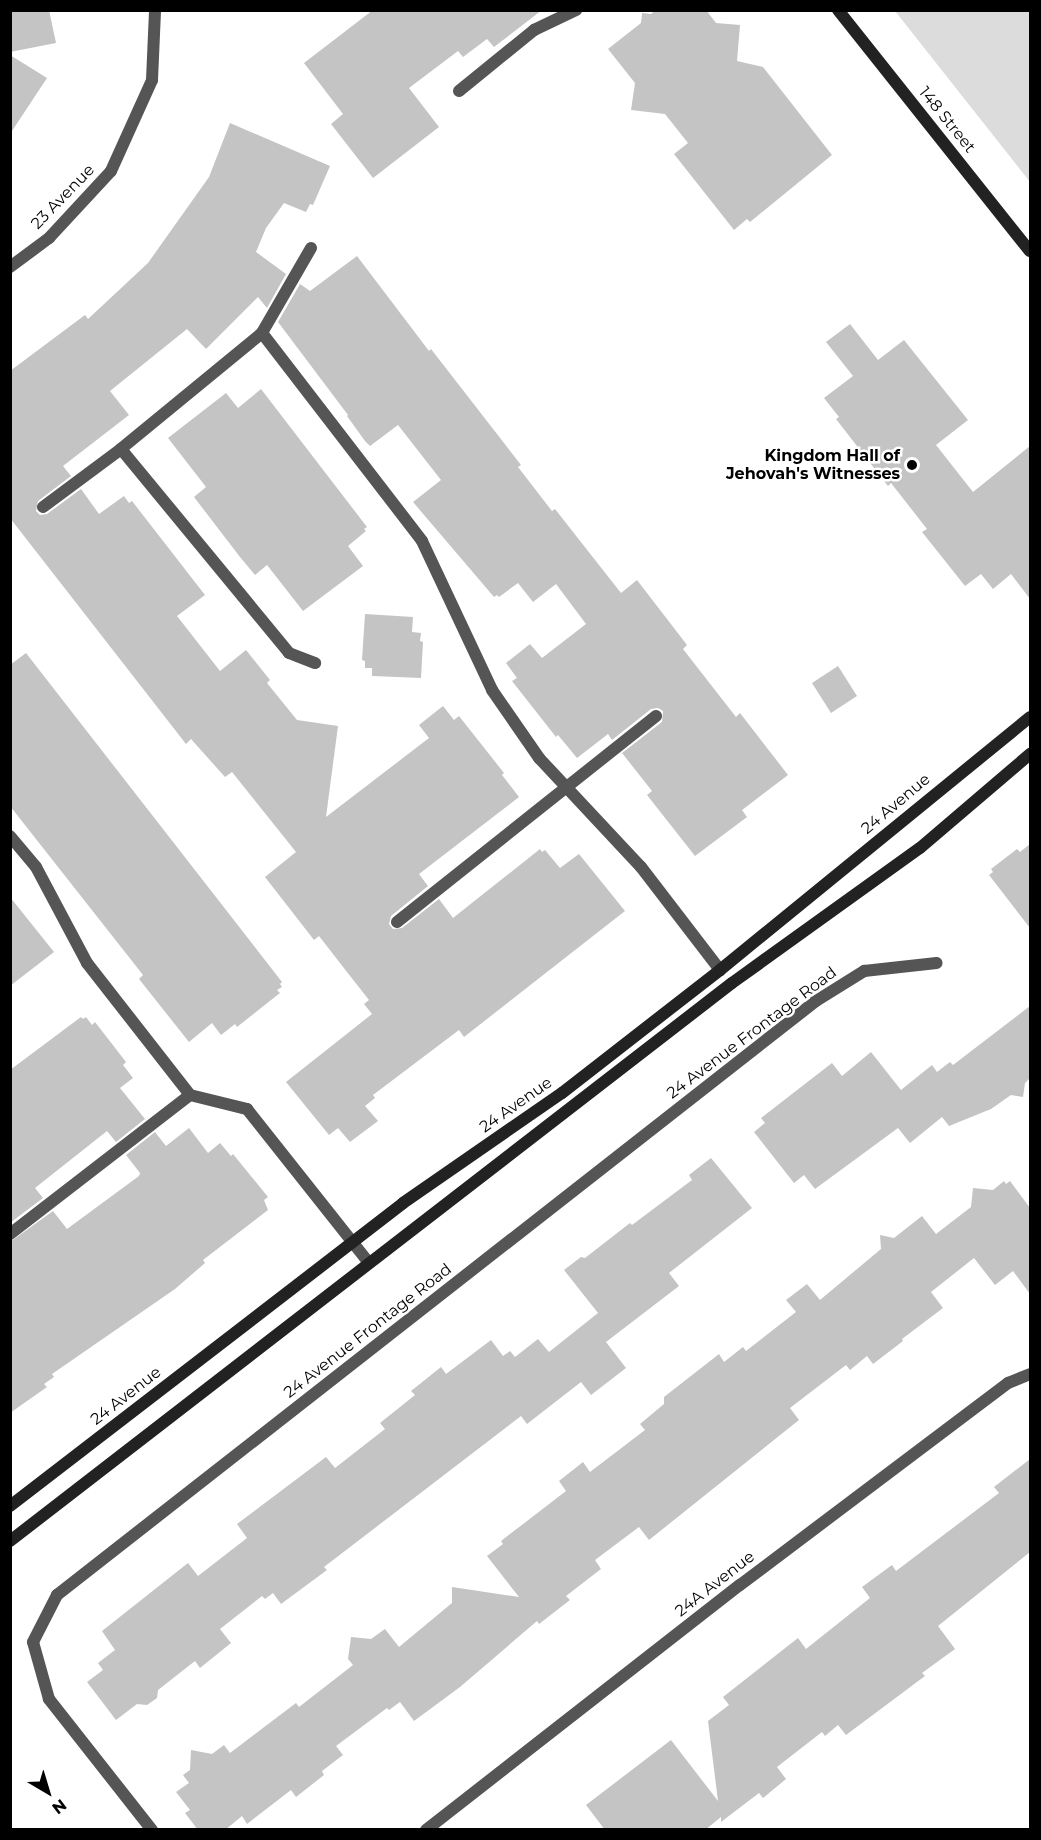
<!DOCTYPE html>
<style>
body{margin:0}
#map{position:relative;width:1041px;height:1840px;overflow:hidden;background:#fff;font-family:Montserrat,sans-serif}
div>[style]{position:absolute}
.green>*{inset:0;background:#dcdcdc}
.building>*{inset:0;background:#c4c4c4}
.lane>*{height:12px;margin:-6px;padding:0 6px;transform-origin:6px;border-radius:6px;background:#555}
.street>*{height:12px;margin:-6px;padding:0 6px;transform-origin:6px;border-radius:6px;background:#555}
.secondary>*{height:12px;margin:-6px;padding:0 6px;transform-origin:6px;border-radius:6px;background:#222}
.dots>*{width:16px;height:16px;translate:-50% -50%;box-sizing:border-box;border:3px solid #fff;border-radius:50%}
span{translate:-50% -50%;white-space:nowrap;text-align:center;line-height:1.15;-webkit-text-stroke:5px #fff;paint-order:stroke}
.street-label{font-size:16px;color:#000}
.poi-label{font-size:16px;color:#000;font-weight:700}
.right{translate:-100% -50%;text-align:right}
.frame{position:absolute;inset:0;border:12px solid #000;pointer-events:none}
.north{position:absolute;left:18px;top:1762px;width:60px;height:60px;-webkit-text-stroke:4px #fff;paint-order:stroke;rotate:142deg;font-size:16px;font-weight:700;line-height:24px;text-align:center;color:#000}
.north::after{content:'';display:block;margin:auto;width:21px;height:27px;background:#000;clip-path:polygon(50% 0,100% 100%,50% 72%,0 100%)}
</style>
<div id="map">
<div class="green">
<i style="clip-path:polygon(895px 11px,1030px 11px,1030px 182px)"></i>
</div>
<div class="building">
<i style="clip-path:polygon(10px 10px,49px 10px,56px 43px,10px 52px)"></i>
<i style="clip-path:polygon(373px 10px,542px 10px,494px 47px,487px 39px,463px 57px,458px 51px,409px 88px,439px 127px,373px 178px,331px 124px,343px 114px,304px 63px)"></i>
<i style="clip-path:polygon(656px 10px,706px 10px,716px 23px,740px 25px,737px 61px,763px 67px,832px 155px,750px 222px,747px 219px,734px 230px,674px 154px,688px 143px,665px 114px,631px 110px,635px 83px,608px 49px,641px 23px,642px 13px,651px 14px)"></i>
<i style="clip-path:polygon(10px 55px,47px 78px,10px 134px)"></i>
<i style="clip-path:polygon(230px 123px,330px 166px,313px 205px,310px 204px,306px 212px,284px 203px,266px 228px,256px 252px,286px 274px,267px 308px,258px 297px,206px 349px,187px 329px,110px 391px,129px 415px,63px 466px,71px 476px,38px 501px,36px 511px,40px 515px,47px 514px,81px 489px,99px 514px,124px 496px,129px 503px,132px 501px,205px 595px,177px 616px,220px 671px,246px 650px,270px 680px,267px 683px,297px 720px,338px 726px,326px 817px,429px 738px,419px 725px,443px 706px,454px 720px,459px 716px,504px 773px,502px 775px,519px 797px,419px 874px,428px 886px,391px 916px,389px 924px,393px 929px,402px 928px,439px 899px,453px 918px,540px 849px,542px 852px,545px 850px,560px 868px,579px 854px,625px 911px,464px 1037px,459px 1030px,373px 1095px,375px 1098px,365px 1106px,378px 1121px,350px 1142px,338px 1128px,329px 1135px,286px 1082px,372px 1014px,364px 1004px,369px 1000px,347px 972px,319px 936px,314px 940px,265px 877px,296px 852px,232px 772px,225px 777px,191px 739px,186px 744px,10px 518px,10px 371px,85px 315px,88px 319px,148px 263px,209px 177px)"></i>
<i style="clip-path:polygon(357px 256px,429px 351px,431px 349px,521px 465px,518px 467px,552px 511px,555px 509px,621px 593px,637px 580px,687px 645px,683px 649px,736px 717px,740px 713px,788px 775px,742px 810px,747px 817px,695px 856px,647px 795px,652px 791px,622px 753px,662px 722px,663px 711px,658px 708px,651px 709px,612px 740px,608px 734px,577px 758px,558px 735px,556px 737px,512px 681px,517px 678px,506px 663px,530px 644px,542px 658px,586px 624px,556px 584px,533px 602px,518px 583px,499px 597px,497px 595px,494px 597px,413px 502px,441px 480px,398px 425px,370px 446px,365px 441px,347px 416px,348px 415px,278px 322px,300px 284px,310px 291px)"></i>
<i style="clip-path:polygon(850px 324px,878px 360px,904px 340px,968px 420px,936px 445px,973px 492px,1030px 446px,1030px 599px,1011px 574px,993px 589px,981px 574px,965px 586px,922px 532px,927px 529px,891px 483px,888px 486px,836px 419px,839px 417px,824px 398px,853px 376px,826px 342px)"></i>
<i style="clip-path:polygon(261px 389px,367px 527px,364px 529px,366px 531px,348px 546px,363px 566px,303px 611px,267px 565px,255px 575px,240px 557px,194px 497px,206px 487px,168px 438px,226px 393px,238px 408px)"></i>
<i style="clip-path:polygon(365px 614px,413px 617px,412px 632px,421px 633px,420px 641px,423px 642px,421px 678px,372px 676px,372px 668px,365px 668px,365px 661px,362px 660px)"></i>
<i style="clip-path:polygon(26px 653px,282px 982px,280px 984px,282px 987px,277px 990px,280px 993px,237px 1027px,235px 1024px,221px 1035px,212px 1023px,189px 1042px,139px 979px,143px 975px,10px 806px,10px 665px)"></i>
<i style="clip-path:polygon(838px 666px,857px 696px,831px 713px,812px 683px)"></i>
<i style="clip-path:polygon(1030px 844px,1030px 928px,989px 875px,993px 872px,991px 869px,1017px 849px,1020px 852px)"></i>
<i style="clip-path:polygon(10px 897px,54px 952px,10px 986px)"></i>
<i style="clip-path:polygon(1030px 1006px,1030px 1078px,1025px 1083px,1023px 1097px,1011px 1095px,991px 1109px,949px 1126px,942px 1117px,910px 1143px,898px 1128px,815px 1189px,804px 1175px,794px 1183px,754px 1132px,765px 1123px,761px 1118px,832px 1063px,842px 1076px,871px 1052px,901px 1090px,932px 1065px,937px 1072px,950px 1062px,953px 1065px)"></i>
<i style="clip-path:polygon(81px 1017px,83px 1019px,86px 1017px,92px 1025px,95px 1022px,126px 1062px,123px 1065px,133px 1078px,120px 1088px,145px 1119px,116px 1142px,107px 1131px,35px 1188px,43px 1198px,10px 1223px,10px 1070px)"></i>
<i style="clip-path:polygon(189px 1128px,208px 1153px,220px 1143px,231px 1156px,233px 1154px,268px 1197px,264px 1200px,268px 1210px,203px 1260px,205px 1263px,175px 1289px,52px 1374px,54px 1377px,44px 1384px,47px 1387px,10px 1413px,10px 1242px,53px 1211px,67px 1229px,139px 1176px,140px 1173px,126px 1155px,155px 1132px,166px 1146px)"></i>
<i style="clip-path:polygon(711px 1158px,752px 1208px,669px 1273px,679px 1286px,606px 1342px,626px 1368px,591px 1395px,581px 1382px,527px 1424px,521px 1416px,324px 1567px,327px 1570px,281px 1604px,273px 1593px,265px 1599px,262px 1596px,220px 1629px,231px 1643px,200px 1668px,195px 1661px,158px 1690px,157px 1698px,147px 1705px,137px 1704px,116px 1720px,87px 1682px,103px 1670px,98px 1663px,115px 1650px,102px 1631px,188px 1563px,198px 1576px,247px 1538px,237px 1524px,326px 1457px,335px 1468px,385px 1429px,380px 1423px,415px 1395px,411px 1391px,441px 1367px,446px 1374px,491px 1340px,503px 1356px,510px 1351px,515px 1357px,538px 1339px,549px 1352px,598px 1313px,564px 1270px,581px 1257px,585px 1258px,630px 1223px,632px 1225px,692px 1180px,689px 1175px)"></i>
<i style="clip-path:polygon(1004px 1181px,1006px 1184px,1010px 1181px,1030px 1208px,1030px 1294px,1013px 1271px,995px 1285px,974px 1258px,931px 1292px,943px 1308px,902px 1339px,903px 1341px,873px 1364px,867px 1356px,850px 1370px,846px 1365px,790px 1408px,799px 1420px,649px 1540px,639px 1527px,595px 1560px,601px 1569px,566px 1596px,570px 1600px,539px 1624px,537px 1621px,460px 1687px,414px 1721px,400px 1702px,389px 1710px,387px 1708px,336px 1746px,343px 1755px,322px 1771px,324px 1775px,296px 1797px,291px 1790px,247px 1824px,242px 1816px,225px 1830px,198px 1830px,185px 1813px,190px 1810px,176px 1792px,189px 1783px,183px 1775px,190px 1770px,191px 1750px,212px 1754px,224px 1745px,230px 1753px,296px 1703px,299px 1707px,353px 1665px,348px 1659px,351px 1637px,371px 1639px,385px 1629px,399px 1647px,452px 1603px,452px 1587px,519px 1597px,487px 1556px,503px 1544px,501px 1541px,566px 1491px,559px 1481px,583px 1462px,590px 1472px,645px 1430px,640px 1424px,664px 1404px,664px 1397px,719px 1354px,724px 1362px,743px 1347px,746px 1351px,796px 1312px,786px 1300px,807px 1284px,820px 1300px,881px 1249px,880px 1235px,894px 1238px,922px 1216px,936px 1234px,971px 1207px,973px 1188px,993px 1190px)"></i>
<i style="clip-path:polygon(1030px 1459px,1030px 1552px,938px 1626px,955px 1649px,922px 1673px,925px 1676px,846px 1735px,838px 1725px,825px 1736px,822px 1732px,777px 1767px,786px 1779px,763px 1798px,759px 1793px,721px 1822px,721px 1817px,705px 1830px,605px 1830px,586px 1805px,671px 1740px,718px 1801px,708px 1721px,729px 1705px,723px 1697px,798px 1638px,806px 1649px,870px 1598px,862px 1587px,892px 1565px,896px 1571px,999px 1493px,994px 1487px)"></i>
</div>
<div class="lane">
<i style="left:459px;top:91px;width:97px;rotate:-39.1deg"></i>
<i style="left:534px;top:30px;width:47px;rotate:-25.5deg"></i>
<i style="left:311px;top:248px;width:98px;rotate:120deg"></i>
<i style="left:262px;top:333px;width:183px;rotate:140.6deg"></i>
<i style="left:121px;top:449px;width:264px;rotate:50.5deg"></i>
<i style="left:289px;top:653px;width:28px;rotate:21deg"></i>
<i style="left:262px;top:333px;width:262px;rotate:52.4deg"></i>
<i style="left:422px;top:541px;width:165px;rotate:64.8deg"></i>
<i style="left:492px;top:690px;width:83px;rotate:55.3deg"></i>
<i style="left:539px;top:758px;width:149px;rotate:46.9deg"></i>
<i style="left:641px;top:867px;width:130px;rotate:52.5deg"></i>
<i style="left:43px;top:507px;width:97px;rotate:-36.6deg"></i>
<i style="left:10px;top:836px;width:40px;rotate:50deg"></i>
<i style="left:36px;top:867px;width:109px;rotate:62deg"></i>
<i style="left:87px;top:963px;width:167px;rotate:52deg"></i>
<i style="left:190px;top:1095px;width:59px;rotate:13.8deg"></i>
<i style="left:247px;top:1109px;width:196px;rotate:51.6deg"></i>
<i style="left:397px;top:922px;width:331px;rotate:-38.5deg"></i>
<i style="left:10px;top:1234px;width:227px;rotate:-37.7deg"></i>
</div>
<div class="street">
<i style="left:10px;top:267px;width:49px;rotate:-36.6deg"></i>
<i style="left:49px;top:238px;width:91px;rotate:-47.2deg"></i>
<i style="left:111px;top:171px;width:100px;rotate:-65.7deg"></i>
<i style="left:152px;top:80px;width:70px;rotate:-87.5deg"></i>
<i style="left:152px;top:1830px;width:167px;rotate:-128.2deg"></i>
<i style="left:49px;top:1699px;width:59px;rotate:-105.7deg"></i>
<i style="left:33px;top:1642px;width:53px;rotate:-62.9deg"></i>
<i style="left:57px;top:1595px;width:964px;rotate:-38.05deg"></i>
<i style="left:816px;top:1001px;width:57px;rotate:-32deg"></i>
<i style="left:864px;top:971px;width:73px;rotate:-6.3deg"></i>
<i style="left:426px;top:1830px;width:398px;rotate:-38deg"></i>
<i style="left:740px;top:1585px;width:336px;rotate:-37deg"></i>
<i style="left:1008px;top:1383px;width:24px;rotate:-22deg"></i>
</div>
<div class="secondary">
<i style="left:838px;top:10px;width:308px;rotate:51.5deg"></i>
<i style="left:10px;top:1506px;width:496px;rotate:-37.6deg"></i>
<i style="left:403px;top:1203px;width:193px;rotate:-34.7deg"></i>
<i style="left:562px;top:1093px;width:200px;rotate:-37.9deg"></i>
<i style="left:720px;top:970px;width:400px;rotate:-39.2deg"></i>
<i style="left:10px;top:1541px;width:912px;rotate:-37.7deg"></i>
<i style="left:732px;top:983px;width:231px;rotate:-35.7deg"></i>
<i style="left:920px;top:848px;width:145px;rotate:-40.5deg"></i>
</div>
<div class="dots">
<i style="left:912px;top:465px;background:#000"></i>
</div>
<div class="street-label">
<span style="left:947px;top:120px;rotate:51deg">148 Street</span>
<span style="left:63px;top:197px;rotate:-46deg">23 Avenue</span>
<span style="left:896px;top:804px;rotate:-40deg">24 Avenue</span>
<span style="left:752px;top:1033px;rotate:-37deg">24 Avenue Frontage Road</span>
<span style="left:516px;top:1105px;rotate:-35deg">24 Avenue</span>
<span style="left:368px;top:1331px;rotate:-38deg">24 Avenue Frontage Road</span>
<span style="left:126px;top:1396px;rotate:-38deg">24 Avenue</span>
<span style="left:715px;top:1584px;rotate:-38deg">24A Avenue</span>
</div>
<div class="poi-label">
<span class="right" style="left:900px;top:465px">Kingdom Hall of<br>Jehovah's Witnesses</span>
</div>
<div class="frame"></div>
<div class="north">N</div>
</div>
